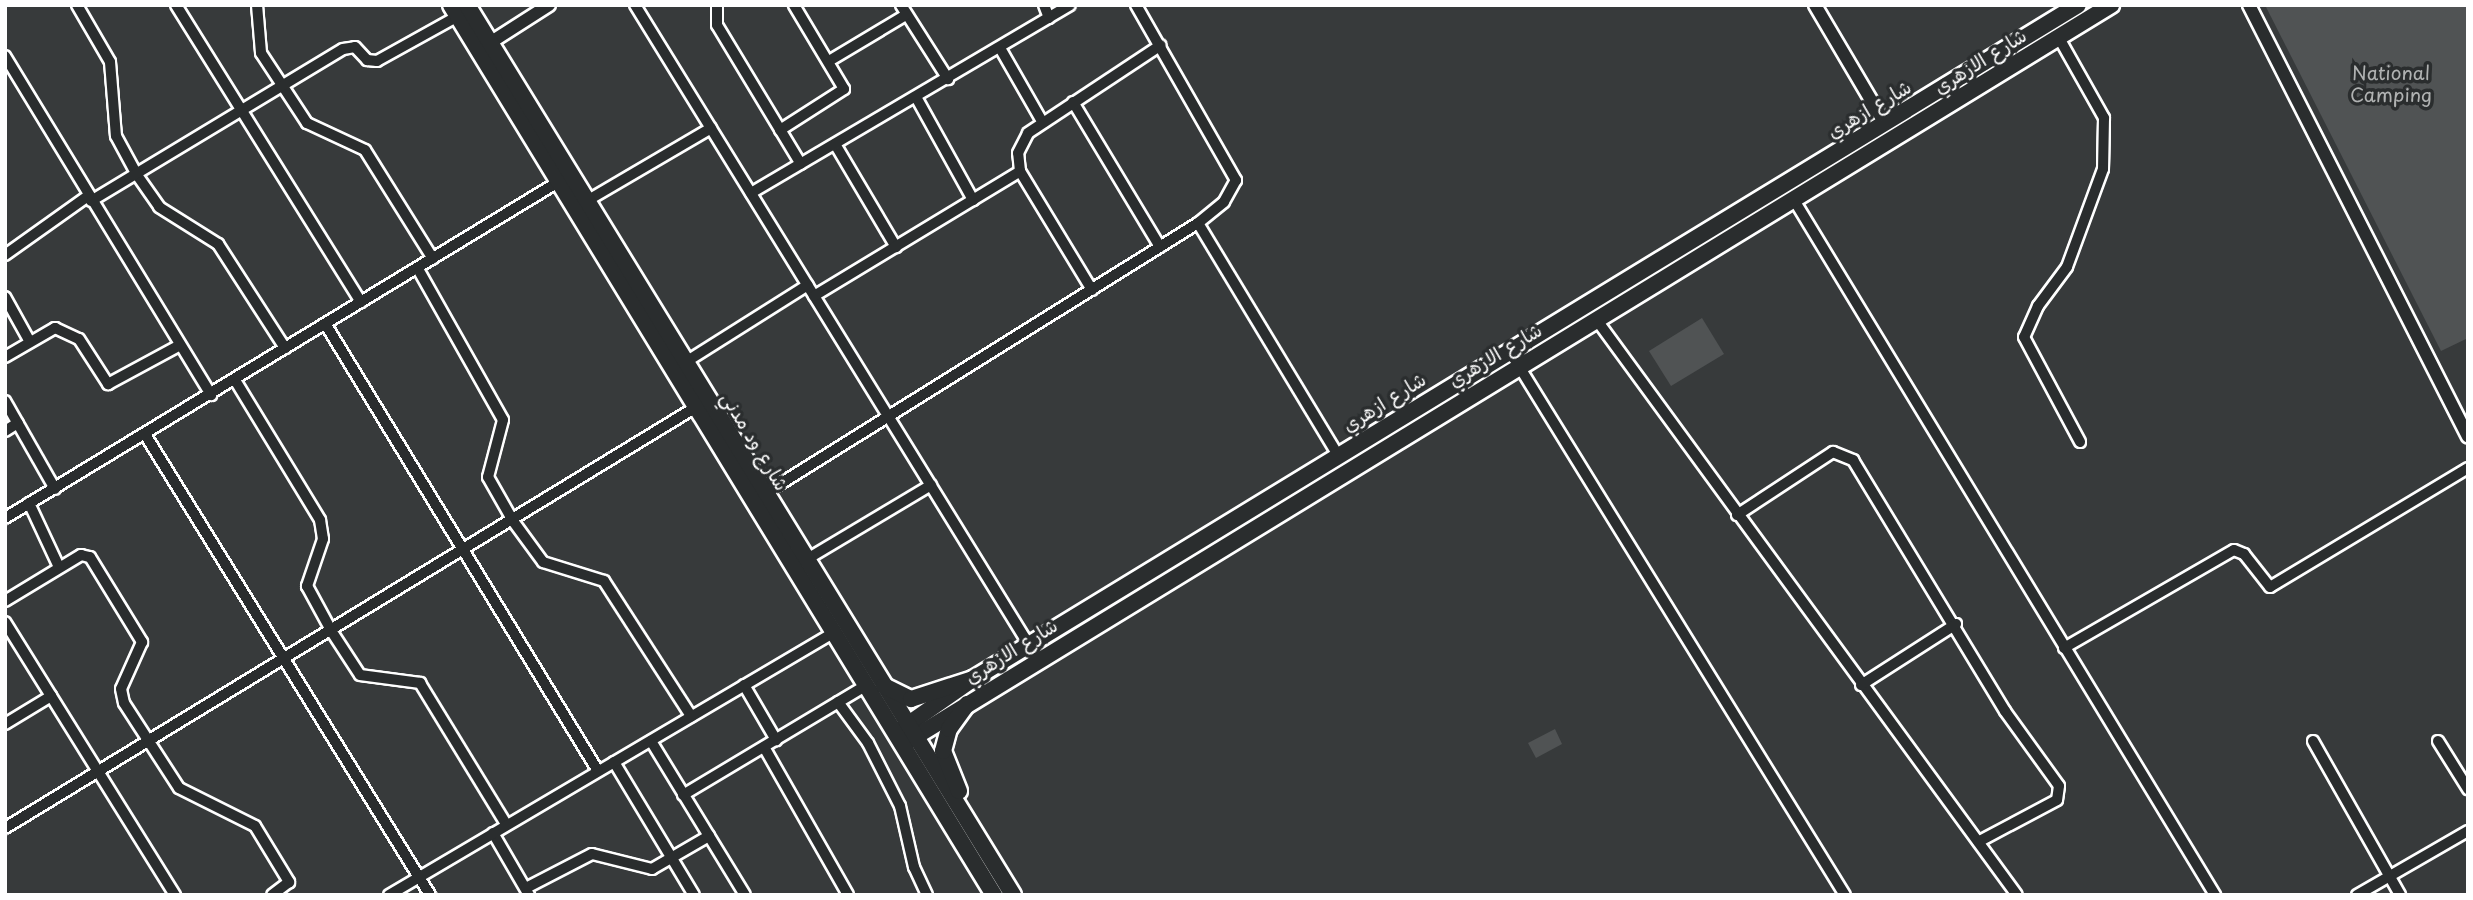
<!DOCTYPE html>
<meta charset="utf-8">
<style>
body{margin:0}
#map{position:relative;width:2473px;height:900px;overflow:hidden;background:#373a3b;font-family:"Playpen Sans","Playpen Sans Arabic",sans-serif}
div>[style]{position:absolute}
.green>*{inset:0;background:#505354}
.roads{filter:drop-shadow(2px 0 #fff) drop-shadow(-2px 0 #fff) drop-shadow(0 2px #fff) drop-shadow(0 -2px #fff)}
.minor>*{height:10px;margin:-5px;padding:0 5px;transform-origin:5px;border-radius:5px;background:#2a2d2e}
.tertiary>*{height:12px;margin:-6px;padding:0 6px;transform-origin:6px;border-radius:6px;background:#2a2d2e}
.primary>*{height:16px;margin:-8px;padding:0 8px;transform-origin:8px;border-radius:8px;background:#2a2d2e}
.trunk>*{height:16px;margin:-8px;padding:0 8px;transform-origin:8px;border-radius:8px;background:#2a2d2e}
span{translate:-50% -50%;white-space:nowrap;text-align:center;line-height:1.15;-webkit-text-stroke:7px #2a2d2e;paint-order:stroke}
.street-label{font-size:19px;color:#fff}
.park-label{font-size:19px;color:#b0b2b2}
.frame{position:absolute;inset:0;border:7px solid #fff;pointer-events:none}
</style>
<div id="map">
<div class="green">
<i style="clip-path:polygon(2265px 5px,2468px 5px,2468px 338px,2441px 351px)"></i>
<i style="clip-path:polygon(1702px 318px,1724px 354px,1671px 386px,1649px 351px)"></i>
<i style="clip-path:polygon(1555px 729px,1562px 744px,1536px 758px,1528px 743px)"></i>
</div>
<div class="roads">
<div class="minor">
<i style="left:77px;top:5px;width:66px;rotate:59.9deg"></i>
<i style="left:110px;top:62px;width:74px;rotate:85.4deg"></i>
<i style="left:116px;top:136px;width:44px;rotate:61.7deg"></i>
<i style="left:137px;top:175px;width:39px;rotate:55deg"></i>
<i style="left:159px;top:207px;width:70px;rotate:32.1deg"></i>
<i style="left:218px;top:244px;width:124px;rotate:57.2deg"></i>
<i style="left:176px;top:5px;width:350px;rotate:58.1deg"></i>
<i style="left:257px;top:5px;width:48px;rotate:85.2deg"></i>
<i style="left:261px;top:53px;width:84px;rotate:56.7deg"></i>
<i style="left:307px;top:123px;width:64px;rotate:25deg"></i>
<i style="left:365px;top:150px;width:128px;rotate:58deg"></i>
<i style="left:635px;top:5px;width:752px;rotate:58.38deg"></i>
<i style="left:717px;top:5px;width:20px;rotate:90deg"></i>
<i style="left:717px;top:25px;width:162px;rotate:58.9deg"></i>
<i style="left:901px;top:5px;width:88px;rotate:57.6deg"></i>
<i style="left:1044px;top:5px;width:14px;rotate:69deg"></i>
<i style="left:1136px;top:5px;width:202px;rotate:60.3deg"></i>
<i style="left:1236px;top:180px;width:25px;rotate:119deg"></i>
<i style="left:1224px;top:202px;width:33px;rotate:141deg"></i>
<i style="left:1198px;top:223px;width:271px;rotate:58.9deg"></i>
<i style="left:2059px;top:38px;width:92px;rotate:60.6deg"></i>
<i style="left:2104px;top:118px;width:51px;rotate:91.1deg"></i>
<i style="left:2103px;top:169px;width:104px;rotate:110.2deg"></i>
<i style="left:2067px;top:267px;width:49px;rotate:126.6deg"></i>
<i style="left:2038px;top:306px;width:34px;rotate:114deg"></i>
<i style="left:2024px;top:337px;width:119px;rotate:61.9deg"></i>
<i style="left:1000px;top:48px;width:86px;rotate:60.2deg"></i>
<i style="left:5px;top:56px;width:397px;rotate:58.7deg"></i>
<i style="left:829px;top:61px;width:90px;rotate:-30.9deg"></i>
<i style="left:916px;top:97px;width:118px;rotate:61deg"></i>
<i style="left:1073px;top:102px;width:169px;rotate:59deg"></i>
<i style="left:780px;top:130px;width:76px;rotate:-32.6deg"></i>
<i style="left:844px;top:89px;width:98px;rotate:-120.8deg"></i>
<i style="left:835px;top:144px;width:120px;rotate:59.4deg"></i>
<i style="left:751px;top:193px;width:370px;rotate:-30.5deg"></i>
<i style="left:1794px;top:200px;width:813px;rotate:58.79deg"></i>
<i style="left:91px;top:201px;width:294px;rotate:-31.1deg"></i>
<i style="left:343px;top:49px;width:12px;rotate:-9deg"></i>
<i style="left:355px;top:47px;width:18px;rotate:47deg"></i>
<i style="left:367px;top:60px;width:10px;rotate:6deg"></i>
<i style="left:377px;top:61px;width:93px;rotate:-29.1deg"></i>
<i style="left:585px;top:202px;width:146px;rotate:-30.4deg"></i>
<i style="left:5px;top:255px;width:102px;rotate:-35.4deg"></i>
<i style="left:418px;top:269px;width:173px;rotate:60.6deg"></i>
<i style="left:503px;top:420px;width:59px;rotate:104.7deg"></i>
<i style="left:488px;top:477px;width:51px;rotate:60.4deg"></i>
<i style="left:513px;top:521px;width:51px;rotate:53.8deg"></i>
<i style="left:543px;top:562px;width:64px;rotate:17.3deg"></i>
<i style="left:604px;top:581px;width:161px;rotate:57.2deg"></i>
<i style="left:1092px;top:290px;width:139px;rotate:-121.2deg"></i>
<i style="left:1020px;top:171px;width:18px;rotate:-96deg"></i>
<i style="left:1018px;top:153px;width:22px;rotate:-63deg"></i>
<i style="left:1028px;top:133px;width:159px;rotate:-33.5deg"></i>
<i style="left:814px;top:296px;width:241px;rotate:-31.2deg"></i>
<i style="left:5px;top:297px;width:51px;rotate:60.9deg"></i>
<i style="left:1596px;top:319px;width:713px;rotate:53.84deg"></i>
<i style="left:326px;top:325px;width:522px;rotate:58.62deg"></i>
<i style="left:1509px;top:350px;width:640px;rotate:58.35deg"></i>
<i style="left:5px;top:357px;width:58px;rotate:-30.1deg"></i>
<i style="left:55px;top:328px;width:26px;rotate:25deg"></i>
<i style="left:79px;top:339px;width:54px;rotate:57.2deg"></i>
<i style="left:108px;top:384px;width:82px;rotate:-28.4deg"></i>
<i style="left:684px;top:363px;width:146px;rotate:-32.2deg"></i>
<i style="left:235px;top:380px;width:164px;rotate:58.7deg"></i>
<i style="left:320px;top:520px;width:19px;rotate:81deg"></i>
<i style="left:323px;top:539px;width:50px;rotate:108.8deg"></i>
<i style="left:307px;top:586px;width:52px;rotate:61.5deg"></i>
<i style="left:332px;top:632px;width:51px;rotate:56.9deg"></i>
<i style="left:360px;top:675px;width:61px;rotate:7.6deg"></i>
<i style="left:420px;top:683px;width:165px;rotate:58.6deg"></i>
<i style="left:5px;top:401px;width:101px;rotate:60.4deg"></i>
<i style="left:5px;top:431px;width:15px;rotate:-32deg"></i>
<i style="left:146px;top:436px;width:540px;rotate:58.25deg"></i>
<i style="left:764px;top:494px;width:512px;rotate:-31.98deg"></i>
<i style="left:29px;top:503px;width:71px;rotate:64.9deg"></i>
<i style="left:1737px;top:515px;width:115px;rotate:-33.3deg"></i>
<i style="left:1833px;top:452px;width:22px;rotate:22deg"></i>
<i style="left:1853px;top:460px;width:293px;rotate:58.8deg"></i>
<i style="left:2005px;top:711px;width:92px;rotate:54.2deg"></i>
<i style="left:2059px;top:786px;width:14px;rotate:98deg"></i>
<i style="left:2057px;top:800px;width:89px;rotate:152deg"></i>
<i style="left:5px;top:518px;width:647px;rotate:-31.28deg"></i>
<i style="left:804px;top:561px;width:148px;rotate:-30.9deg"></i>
<i style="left:5px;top:601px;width:89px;rotate:-31.2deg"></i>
<i style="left:81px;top:555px;width:9px;rotate:13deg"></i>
<i style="left:90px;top:557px;width:100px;rotate:58.5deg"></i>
<i style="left:142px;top:642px;width:51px;rotate:114.1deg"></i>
<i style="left:121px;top:689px;width:14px;rotate:78deg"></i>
<i style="left:124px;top:703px;width:101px;rotate:57.1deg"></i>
<i style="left:179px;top:788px;width:85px;rotate:26.6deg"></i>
<i style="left:255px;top:826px;width:66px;rotate:58.7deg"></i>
<i style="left:289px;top:882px;width:21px;rotate:143deg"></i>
<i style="left:5px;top:622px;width:322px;rotate:58.1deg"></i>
<i style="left:2064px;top:648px;width:196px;rotate:-30deg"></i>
<i style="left:2234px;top:550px;width:11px;rotate:22deg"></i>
<i style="left:2244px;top:554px;width:42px;rotate:51.8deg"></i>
<i style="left:2270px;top:587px;width:231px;rotate:-31deg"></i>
<i style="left:744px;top:685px;width:64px;rotate:59.8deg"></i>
<i style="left:1861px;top:685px;width:113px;rotate:-32.7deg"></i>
<i style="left:838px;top:702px;width:51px;rotate:53.8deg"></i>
<i style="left:868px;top:743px;width:71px;rotate:63.1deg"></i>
<i style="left:900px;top:806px;width:63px;rotate:77.1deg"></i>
<i style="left:914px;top:867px;width:31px;rotate:65deg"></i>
<i style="left:5px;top:724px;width:54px;rotate:-31.3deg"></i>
<i style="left:651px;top:741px;width:180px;rotate:58.6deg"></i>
<i style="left:2313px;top:741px;width:177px;rotate:60.5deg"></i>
<i style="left:2438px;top:741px;width:57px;rotate:58deg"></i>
<i style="left:764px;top:747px;width:170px;rotate:60.4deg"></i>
<i style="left:614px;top:762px;width:155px;rotate:59deg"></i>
<i style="left:683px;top:795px;width:212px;rotate:-30.9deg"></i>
<i style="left:5px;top:828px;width:809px;rotate:-31.35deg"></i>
<i style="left:493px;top:833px;width:72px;rotate:59.9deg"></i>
<i style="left:526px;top:888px;width:74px;rotate:-27.3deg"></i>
<i style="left:592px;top:854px;width:62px;rotate:14deg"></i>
<i style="left:652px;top:869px;width:66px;rotate:-30.1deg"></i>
<i style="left:389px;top:895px;width:516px;rotate:-30.54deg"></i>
<i style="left:2357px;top:895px;width:128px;rotate:-30deg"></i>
</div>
<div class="tertiary">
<i style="left:1815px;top:5px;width:138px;rotate:59.5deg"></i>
<i style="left:2249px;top:5px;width:484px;rotate:63.1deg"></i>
<i style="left:485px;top:46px;width:76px;rotate:-32.6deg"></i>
</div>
<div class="primary">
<i style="left:897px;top:732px;width:93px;rotate:-34.9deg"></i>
<i style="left:973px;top:679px;width:1294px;rotate:-31.38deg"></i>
<i style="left:905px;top:743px;width:1414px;rotate:-31.46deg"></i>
</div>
<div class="trunk">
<i style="left:451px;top:5px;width:1043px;rotate:58.61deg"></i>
<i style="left:467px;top:5px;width:1044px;rotate:58.47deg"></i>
<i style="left:884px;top:686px;width:30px;rotate:26deg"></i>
<i style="left:911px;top:699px;width:65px;rotate:-17.9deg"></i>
<i style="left:959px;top:791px;width:43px;rotate:-111.8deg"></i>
<i style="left:943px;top:751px;width:23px;rotate:-75deg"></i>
<i style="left:949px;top:729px;width:31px;rotate:-54deg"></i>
</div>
</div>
<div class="street-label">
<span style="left:1980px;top:61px;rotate:-32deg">شارع الازهري</span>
<span style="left:1869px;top:109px;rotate:-31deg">شارع ازهري</span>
<span style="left:1495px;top:355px;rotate:-31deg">شارع الازهري</span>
<span style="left:1384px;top:402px;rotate:-32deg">شارع ازهري</span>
<span style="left:755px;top:441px;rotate:59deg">شارع ود مدني</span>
<span style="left:1011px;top:651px;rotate:-32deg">شارع الازهري</span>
</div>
<div class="park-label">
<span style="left:2391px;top:84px">National<br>Camping</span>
</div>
<div class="frame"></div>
</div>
